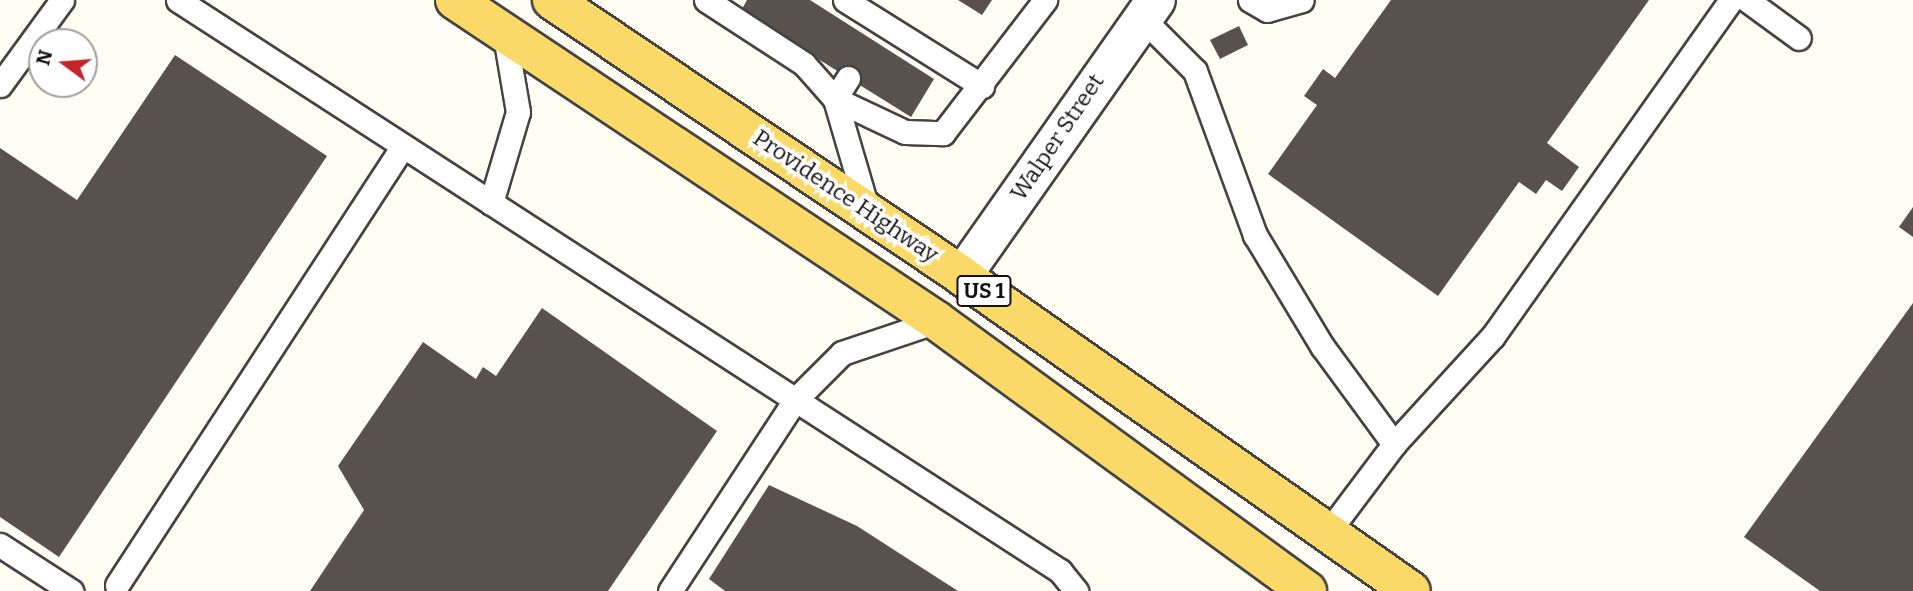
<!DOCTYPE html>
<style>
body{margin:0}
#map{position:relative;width:1913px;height:591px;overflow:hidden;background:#fffdf4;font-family:Bitter,serif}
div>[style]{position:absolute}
.building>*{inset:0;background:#59524c}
.roads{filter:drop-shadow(2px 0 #434343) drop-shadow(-2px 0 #434343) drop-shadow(0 2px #434343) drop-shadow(0 -2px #434343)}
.service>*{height:23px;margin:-11.5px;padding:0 11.5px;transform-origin:11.5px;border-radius:11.5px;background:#fff}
.minor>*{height:38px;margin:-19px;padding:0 19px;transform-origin:19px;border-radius:19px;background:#fff}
.primary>*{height:38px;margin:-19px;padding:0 19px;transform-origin:19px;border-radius:19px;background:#fad969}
span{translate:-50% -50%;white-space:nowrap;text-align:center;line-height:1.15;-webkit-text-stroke:7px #fff;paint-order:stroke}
.shield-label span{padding:2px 5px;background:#fff;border:2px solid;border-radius:5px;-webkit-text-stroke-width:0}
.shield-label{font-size:21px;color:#101010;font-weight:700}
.street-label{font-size:23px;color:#101010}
.north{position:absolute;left:28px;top:28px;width:70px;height:70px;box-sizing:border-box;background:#fff;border:2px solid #9f9f9f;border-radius:50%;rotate:286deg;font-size:19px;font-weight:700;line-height:28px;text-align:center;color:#101010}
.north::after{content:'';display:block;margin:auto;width:24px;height:32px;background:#c4252a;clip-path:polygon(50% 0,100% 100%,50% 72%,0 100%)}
</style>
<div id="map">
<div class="building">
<i style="clip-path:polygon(747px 0,810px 0,934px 79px,911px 117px,741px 11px)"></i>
<i style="clip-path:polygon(958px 0,992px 0,982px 15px)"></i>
<i style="clip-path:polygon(1391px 0,1649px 0,1547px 143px,1579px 167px,1562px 191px,1546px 180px,1536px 194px,1519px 182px,1438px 296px,1268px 174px,1317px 105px,1304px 96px,1323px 69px,1335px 78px)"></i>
<i style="clip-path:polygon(1239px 26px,1248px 45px,1220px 59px,1210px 40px)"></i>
<i style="clip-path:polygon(175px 55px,327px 156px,59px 557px,0 517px,0 148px,77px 200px)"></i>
<i style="clip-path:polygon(1913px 207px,1913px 237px,1899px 227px)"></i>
<i style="clip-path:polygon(1913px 303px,1913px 591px,1820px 591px,1744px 537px)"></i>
<i style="clip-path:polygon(542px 308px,717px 431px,608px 591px,310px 591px,364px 510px,338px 466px,423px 342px,476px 379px,483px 367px,496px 376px)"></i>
<i style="clip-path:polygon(769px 485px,857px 526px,958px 591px,725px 591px,709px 579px)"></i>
</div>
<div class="roads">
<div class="service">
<i style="left:178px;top:0;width:1051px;rotate:32.92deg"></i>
<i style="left:1060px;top:571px;width:26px;rotate:51deg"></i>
<i style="left:706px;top:0;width:117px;rotate:33.1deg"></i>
<i style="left:804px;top:64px;width:47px;rotate:48.5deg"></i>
<i style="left:835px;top:99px;width:77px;rotate:25.2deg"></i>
<i style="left:905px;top:132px;width:38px;rotate:2deg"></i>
<i style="left:943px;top:133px;width:168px;rotate:-52.5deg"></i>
<i style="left:845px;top:0;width:162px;rotate:32.1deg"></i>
<i style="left:1250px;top:0;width:20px;rotate:30deg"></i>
<i style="left:1267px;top:10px;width:36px;rotate:-16deg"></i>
<i style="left:1747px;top:0;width:64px;rotate:36.2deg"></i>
<i style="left:1141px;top:17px;width:76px;rotate:45deg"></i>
<i style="left:1195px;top:71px;width:175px;rotate:69.9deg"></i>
<i style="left:1255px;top:235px;width:130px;rotate:58.9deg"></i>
<i style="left:1322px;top:346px;width:122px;rotate:53.7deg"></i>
<i style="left:848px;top:78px;width:25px;rotate:122deg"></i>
<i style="left:835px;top:99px;width:118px;rotate:73.7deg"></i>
<i style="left:0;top:85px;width:105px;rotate:-53.9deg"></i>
<i style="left:491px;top:203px;width:95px;rotate:-73.5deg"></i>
<i style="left:518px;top:112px;width:83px;rotate:-99.7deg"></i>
<i style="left:1328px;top:532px;width:110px;rotate:-53.1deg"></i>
<i style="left:1394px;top:444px;width:147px;rotate:-47.5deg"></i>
<i style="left:1493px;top:336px;width:412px;rotate:-54.7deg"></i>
<i style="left:0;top:545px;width:85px;rotate:32.9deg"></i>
<i style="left:117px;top:585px;width:524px;rotate:-56.92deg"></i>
<i style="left:670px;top:591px;width:228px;rotate:-56.8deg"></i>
<i style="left:795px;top:400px;width:66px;rotate:-45deg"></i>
<i style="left:842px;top:353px;width:100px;rotate:-18.6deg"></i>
</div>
<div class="minor">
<i style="left:962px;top:276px;width:337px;rotate:-54.9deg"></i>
</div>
<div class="primary">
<i style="left:455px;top:0;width:579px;rotate:33.66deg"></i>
<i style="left:937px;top:321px;width:458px;rotate:36.1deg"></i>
<i style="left:552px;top:0;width:494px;rotate:33.9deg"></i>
<i style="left:962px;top:276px;width:548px;rotate:35.05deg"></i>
</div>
</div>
<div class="shield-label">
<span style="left:984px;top:291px">US 1</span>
</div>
<div class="street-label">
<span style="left:1057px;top:137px;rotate:-56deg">Walper Street</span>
<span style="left:846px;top:196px;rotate:34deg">Providence Highway</span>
</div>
<div class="north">N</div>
</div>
